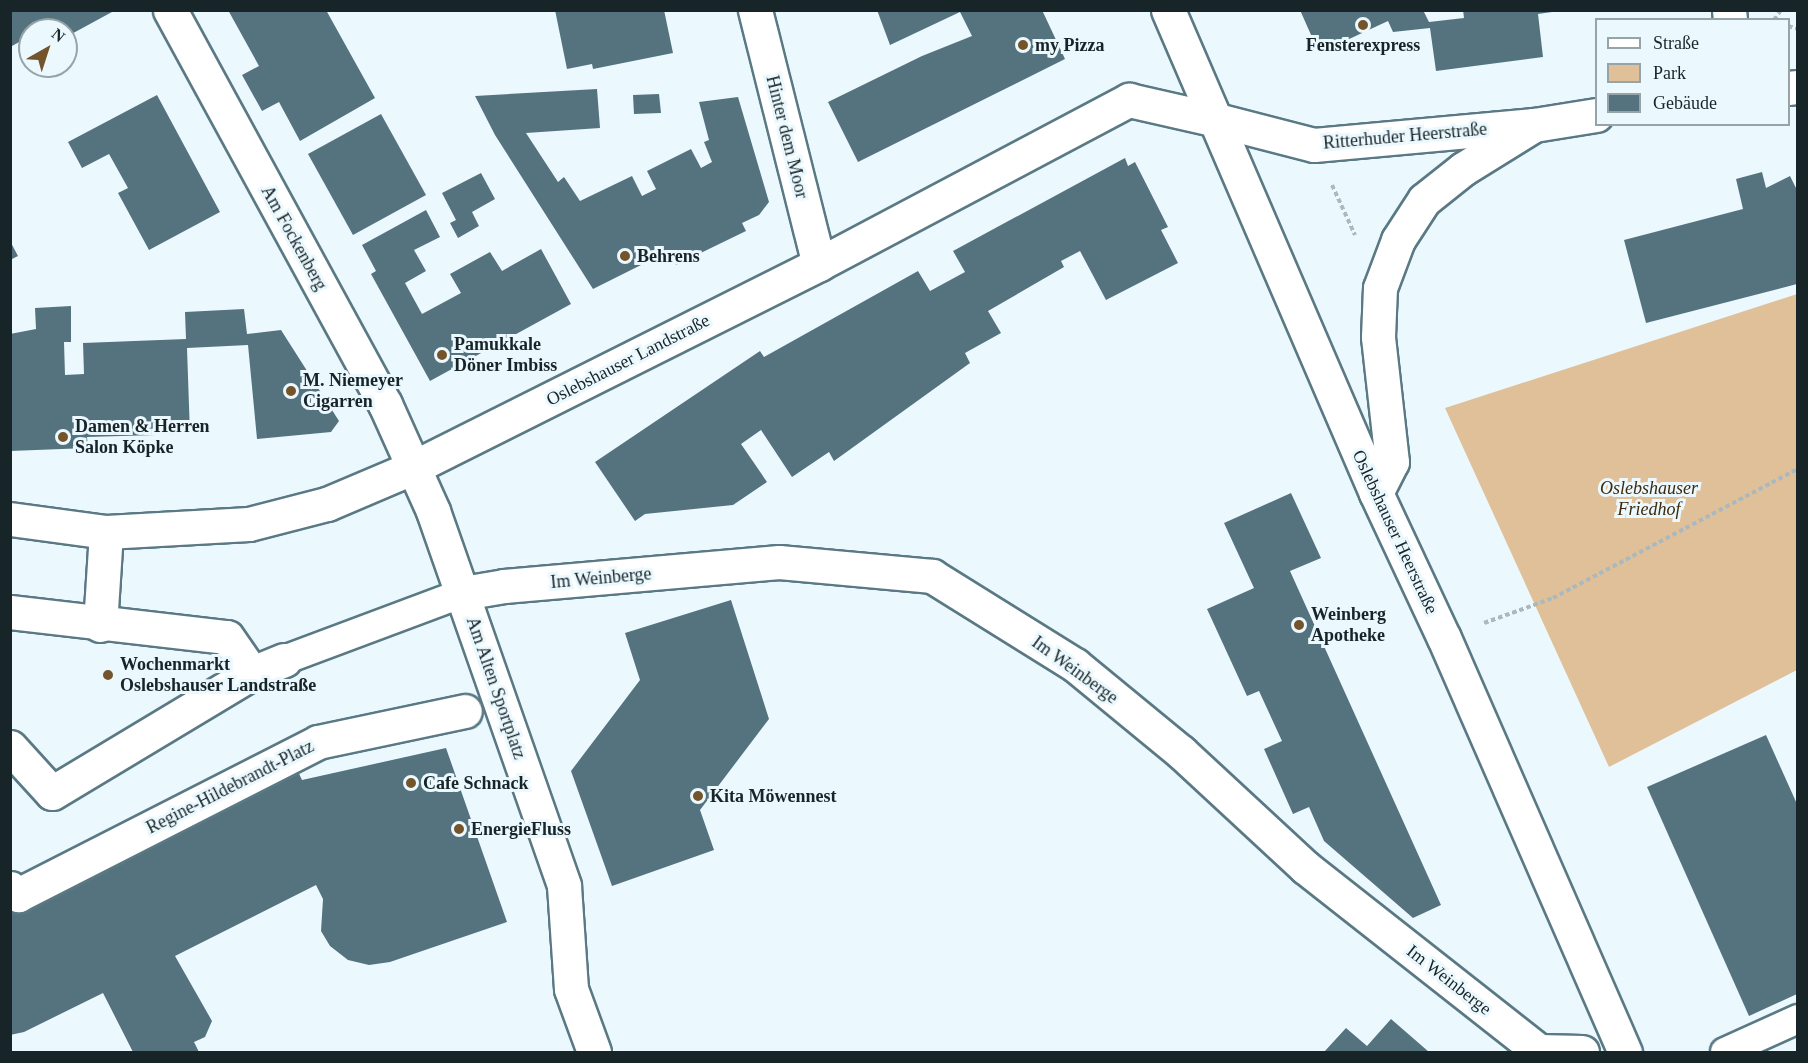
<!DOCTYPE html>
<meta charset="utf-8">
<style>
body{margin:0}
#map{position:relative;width:1808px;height:1063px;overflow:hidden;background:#ebf9fe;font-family:"Times New Roman",serif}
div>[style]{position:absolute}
.green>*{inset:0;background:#e0c098}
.building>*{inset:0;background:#55737f}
.path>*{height:4px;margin-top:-2px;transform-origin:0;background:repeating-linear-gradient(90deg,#abb8bd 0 4.5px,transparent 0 7.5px)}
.roads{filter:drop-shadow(2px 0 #5a7984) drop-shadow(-2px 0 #5a7984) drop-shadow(0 2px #5a7984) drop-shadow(0 -2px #5a7984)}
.service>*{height:28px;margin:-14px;padding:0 14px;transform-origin:14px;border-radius:14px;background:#fff}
.pedestrian>*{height:33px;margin:-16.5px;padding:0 16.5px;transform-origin:16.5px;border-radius:16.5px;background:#fff}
.minor>*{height:33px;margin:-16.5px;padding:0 16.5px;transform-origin:16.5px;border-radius:16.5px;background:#fff}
.secondary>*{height:33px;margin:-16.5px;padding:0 16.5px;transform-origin:16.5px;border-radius:16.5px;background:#fff}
.dots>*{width:16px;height:16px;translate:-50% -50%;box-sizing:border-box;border:3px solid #ebf9fe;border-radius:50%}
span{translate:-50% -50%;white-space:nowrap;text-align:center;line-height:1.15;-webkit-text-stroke:6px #ebf9fe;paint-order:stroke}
.poi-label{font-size:18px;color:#172428;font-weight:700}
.left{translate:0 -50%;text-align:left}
.street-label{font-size:18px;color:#172428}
.park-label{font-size:18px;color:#3e2a0d;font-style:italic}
.frame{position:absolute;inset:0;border:12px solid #172428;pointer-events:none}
.legend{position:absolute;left:1595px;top:18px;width:195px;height:108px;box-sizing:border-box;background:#ebf9fe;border:2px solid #96a4a8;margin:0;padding:8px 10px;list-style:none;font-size:18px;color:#172428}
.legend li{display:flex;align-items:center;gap:12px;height:30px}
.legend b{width:30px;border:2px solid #96a4a8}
.north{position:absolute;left:18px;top:18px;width:60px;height:60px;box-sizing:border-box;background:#ebf9fe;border:2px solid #96a4a8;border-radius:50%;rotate:39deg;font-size:16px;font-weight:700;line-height:24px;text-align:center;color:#172428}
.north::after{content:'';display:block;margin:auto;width:21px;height:27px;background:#74542a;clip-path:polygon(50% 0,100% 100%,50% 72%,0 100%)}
</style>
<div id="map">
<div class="green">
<i style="clip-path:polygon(1797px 294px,1797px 670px,1609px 767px,1445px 408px)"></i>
</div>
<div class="building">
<i style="clip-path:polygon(14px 10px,111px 10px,112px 12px,66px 37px,66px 30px,30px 30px,30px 36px,12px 46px,10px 12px)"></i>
<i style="clip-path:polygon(228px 10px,326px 10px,375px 98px,300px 141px,279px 102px,262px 111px,242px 75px,259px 66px)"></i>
<i style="clip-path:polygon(555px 10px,664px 10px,673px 53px,593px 69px,592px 64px,567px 69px)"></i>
<i style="clip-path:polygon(877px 10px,1042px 10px,1065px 59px,858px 162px,828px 102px,922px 56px,972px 36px,960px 12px,890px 45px)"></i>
<i style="clip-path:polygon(1300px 10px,1423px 10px,1429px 22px,1464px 18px,1463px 10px,1552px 12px,1538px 14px,1543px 57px,1436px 71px,1430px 28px,1393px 32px,1388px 21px,1319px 53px)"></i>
<i style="clip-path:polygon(597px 89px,600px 128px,526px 133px,558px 182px,564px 177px,580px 201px,632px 176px,642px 196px,656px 189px,647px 171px,691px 149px,701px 168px,712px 162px,704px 142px,709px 140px,699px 102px,738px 97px,769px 202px,759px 215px,742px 223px,746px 231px,676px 265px,669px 251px,593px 289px,495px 135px,475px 96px)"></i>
<i style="clip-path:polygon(659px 94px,661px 113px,634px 114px,633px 95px)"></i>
<i style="clip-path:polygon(157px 95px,220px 212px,149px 250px,118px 193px,128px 188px,109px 154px,82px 168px,68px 142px)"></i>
<i style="clip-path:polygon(381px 114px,426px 195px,353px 235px,308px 154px)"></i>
<i style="clip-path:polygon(1125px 158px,1128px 166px,1135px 162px,1168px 227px,1161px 230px,1178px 263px,1106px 300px,1080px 251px,1061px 261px,1064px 267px,988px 311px,1001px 333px,965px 353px,970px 363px,834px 461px,829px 452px,792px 477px,761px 430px,741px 444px,767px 482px,733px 505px,645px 514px,635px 521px,595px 462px,760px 351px,764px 357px,918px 271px,930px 291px,965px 272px,953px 251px)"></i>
<i style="clip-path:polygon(1762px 172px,1766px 188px,1790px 176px,1797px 190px,1797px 284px,1646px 323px,1624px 240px,1743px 209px,1736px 179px)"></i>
<i style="clip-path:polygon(481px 173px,495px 199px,472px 212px,479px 226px,458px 238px,450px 223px,456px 220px,442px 193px)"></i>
<i style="clip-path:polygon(426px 210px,440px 237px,414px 250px,426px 271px,405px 283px,422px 314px,461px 293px,450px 274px,490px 252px,502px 271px,541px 249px,571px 304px,430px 381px,371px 274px,376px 271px,362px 245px)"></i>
<i style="clip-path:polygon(10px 241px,18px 256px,10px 260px)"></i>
<i style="clip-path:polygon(71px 306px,71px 342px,64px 342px,65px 375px,84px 374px,83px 343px,186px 339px,185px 312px,244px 309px,247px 334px,281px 330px,339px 421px,331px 432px,257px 439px,248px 345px,187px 348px,190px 434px,87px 437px,88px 448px,10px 451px,10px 334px,36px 329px,35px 308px)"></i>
<i style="clip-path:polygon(1291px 493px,1321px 558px,1290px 571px,1441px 905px,1413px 918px,1324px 841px,1309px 807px,1293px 814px,1264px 749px,1282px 741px,1259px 691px,1247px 696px,1207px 609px,1254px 588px,1224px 523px)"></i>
<i style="clip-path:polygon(731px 600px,769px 719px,700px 810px,714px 850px,612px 886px,571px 771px,640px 680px,625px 633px)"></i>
<i style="clip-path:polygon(1766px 735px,1797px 804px,1797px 994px,1749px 1016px,1647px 787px)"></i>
<i style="clip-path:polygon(446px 748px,507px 922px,390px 962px,369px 965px,348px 960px,330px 946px,321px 931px,323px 899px,316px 885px,175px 956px,212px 1021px,205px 1037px,194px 1042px,199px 1052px,133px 1052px,103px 993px,24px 1032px,10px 1035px,10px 897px,25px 910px,95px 875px,91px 867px,295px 765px,302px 780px)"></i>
<i style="clip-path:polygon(1391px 1019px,1429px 1052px,1324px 1052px,1346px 1028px,1367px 1046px)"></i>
</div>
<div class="path">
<i style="left:1774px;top:20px;width:12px;rotate:-55deg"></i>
<i style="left:1788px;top:26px;width:10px;rotate:17deg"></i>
<i style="left:1332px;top:185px;width:55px;rotate:65.3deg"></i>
<i style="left:1484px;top:623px;width:73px;rotate:-19.9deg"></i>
<i style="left:1553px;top:598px;width:277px;rotate:-27.8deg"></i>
</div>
<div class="roads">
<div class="service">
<i style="left:284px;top:660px;width:191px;rotate:-20.5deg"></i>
<i style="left:1725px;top:1052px;width:80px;rotate:-24.3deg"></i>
</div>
<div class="pedestrian">
<i style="left:10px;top:612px;width:218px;rotate:6.6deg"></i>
<i style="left:227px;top:637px;width:44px;rotate:55.2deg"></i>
<i style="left:252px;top:673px;width:35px;rotate:-22deg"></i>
<i style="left:100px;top:625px;width:93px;rotate:-86.3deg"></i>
<i style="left:10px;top:747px;width:62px;rotate:47.6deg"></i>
<i style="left:52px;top:793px;width:233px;rotate:-31deg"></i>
<i style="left:10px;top:888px;width:11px;rotate:41deg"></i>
<i style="left:18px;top:895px;width:337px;rotate:-27deg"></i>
<i style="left:318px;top:742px;width:150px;rotate:-11.9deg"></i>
</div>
<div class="minor">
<i style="left:170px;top:10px;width:449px;rotate:61.4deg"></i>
<i style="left:385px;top:404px;width:117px;rotate:65.8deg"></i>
<i style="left:433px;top:511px;width:397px;rotate:70.7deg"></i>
<i style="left:564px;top:886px;width:103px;rotate:86.1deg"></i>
<i style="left:571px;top:989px;width:67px;rotate:69.9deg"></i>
<i style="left:755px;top:10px;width:262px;rotate:75.9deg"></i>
<i style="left:1729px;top:10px;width:10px;rotate:84deg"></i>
<i style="left:10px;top:519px;width:97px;rotate:7.7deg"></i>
<i style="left:106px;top:532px;width:143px;rotate:-3.2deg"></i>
<i style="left:249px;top:524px;width:81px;rotate:-14.4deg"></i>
<i style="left:327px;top:504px;width:95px;rotate:-23deg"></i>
<i style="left:414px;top:467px;width:453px;rotate:-26.6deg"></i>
<i style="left:819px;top:264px;width:351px;rotate:-27.9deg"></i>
<i style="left:1129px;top:100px;width:90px;rotate:12.8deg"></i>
<i style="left:463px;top:593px;width:42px;rotate:-9.7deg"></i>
<i style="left:504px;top:586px;width:276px;rotate:-5deg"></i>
<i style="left:779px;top:562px;width:154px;rotate:5.2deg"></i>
<i style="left:932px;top:576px;width:168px;rotate:31.9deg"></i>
<i style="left:1075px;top:665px;width:137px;rotate:39.4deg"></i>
<i style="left:1181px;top:752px;width:169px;rotate:42.8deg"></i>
<i style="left:1305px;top:867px;width:298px;rotate:38.2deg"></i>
<i style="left:1539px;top:1051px;width:43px;rotate:1.3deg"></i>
</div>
<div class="secondary">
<i style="left:1168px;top:10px;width:526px;rotate:66.7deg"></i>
<i style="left:1376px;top:493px;width:160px;rotate:64.9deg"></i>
<i style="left:1444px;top:638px;width:452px;rotate:66.4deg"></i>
<i style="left:1788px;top:88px;width:10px;rotate:-6deg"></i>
<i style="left:1217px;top:120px;width:100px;rotate:14.5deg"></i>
<i style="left:1314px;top:145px;width:221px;rotate:-5.2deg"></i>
<i style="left:1534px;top:125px;width:63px;rotate:-9.2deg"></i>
<i style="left:1376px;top:493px;width:35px;rotate:-63deg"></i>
<i style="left:1392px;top:462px;width:126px;rotate:-96.4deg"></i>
<i style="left:1378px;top:337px;width:49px;rotate:-87.7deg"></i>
<i style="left:1380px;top:288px;width:51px;rotate:-69.4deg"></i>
<i style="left:1398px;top:240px;width:48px;rotate:-57deg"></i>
<i style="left:1424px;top:200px;width:50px;rotate:-38.5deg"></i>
<i style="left:1463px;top:169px;width:84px;rotate:-31.8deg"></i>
</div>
</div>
<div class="dots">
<i style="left:1363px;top:25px;background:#74542a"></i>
<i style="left:1023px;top:45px;background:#74542a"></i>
<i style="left:625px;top:256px;background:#74542a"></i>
<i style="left:442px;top:355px;background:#74542a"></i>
<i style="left:291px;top:391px;background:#74542a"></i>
<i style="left:63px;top:437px;background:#74542a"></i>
<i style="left:1299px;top:625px;background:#74542a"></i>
<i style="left:108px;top:675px;background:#74542a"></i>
<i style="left:411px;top:783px;background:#74542a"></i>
<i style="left:698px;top:796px;background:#74542a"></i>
<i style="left:459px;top:829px;background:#74542a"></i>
</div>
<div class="poi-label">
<span class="left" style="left:1035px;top:45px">my Pizza</span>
<span style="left:1363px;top:45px">Fensterexpress</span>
<span class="left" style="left:637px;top:256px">Behrens</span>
<span class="left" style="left:454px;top:355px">Pamukkale<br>Döner Imbiss</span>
<span class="left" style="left:303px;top:391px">M. Niemeyer<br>Cigarren</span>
<span class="left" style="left:75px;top:437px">Damen &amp; Herren<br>Salon Köpke</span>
<span class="left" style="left:1311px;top:625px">Weinberg<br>Apotheke</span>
<span class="left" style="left:120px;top:675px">Wochenmarkt<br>Oslebshauser Landstraße</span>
<span class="left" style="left:423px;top:783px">Cafe Schnack</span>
<span class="left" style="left:710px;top:796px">Kita Möwennest</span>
<span class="left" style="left:471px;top:829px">EnergieFluss</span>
</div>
<div class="street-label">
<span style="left:1405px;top:136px;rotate:-5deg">Ritterhuder Heerstraße</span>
<span style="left:787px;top:137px;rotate:76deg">Hinter dem Moor</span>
<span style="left:294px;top:238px;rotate:61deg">Am Fockenberg</span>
<span style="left:628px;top:360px;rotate:-27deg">Oslebshauser Landstraße</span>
<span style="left:1395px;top:532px;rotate:65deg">Oslebshauser Heerstraße</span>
<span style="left:601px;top:578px;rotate:-5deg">Im Weinberge</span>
<span style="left:1075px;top:670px;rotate:36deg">Im Weinberge</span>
<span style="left:496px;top:688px;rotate:71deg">Am Alten Sportplatz</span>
<span style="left:230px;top:787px;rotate:-27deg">Regine-Hildebrandt-Platz</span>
<span style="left:1449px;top:980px;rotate:38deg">Im Weinberge</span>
</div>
<div class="park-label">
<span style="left:1649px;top:499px">Oslebshauser<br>Friedhof</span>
</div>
<div class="frame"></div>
<ul class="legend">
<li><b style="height:8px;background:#fff"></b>Straße</li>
<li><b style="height:16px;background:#e0c098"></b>Park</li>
<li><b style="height:16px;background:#55737f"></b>Gebäude</li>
</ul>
<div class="north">N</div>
</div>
